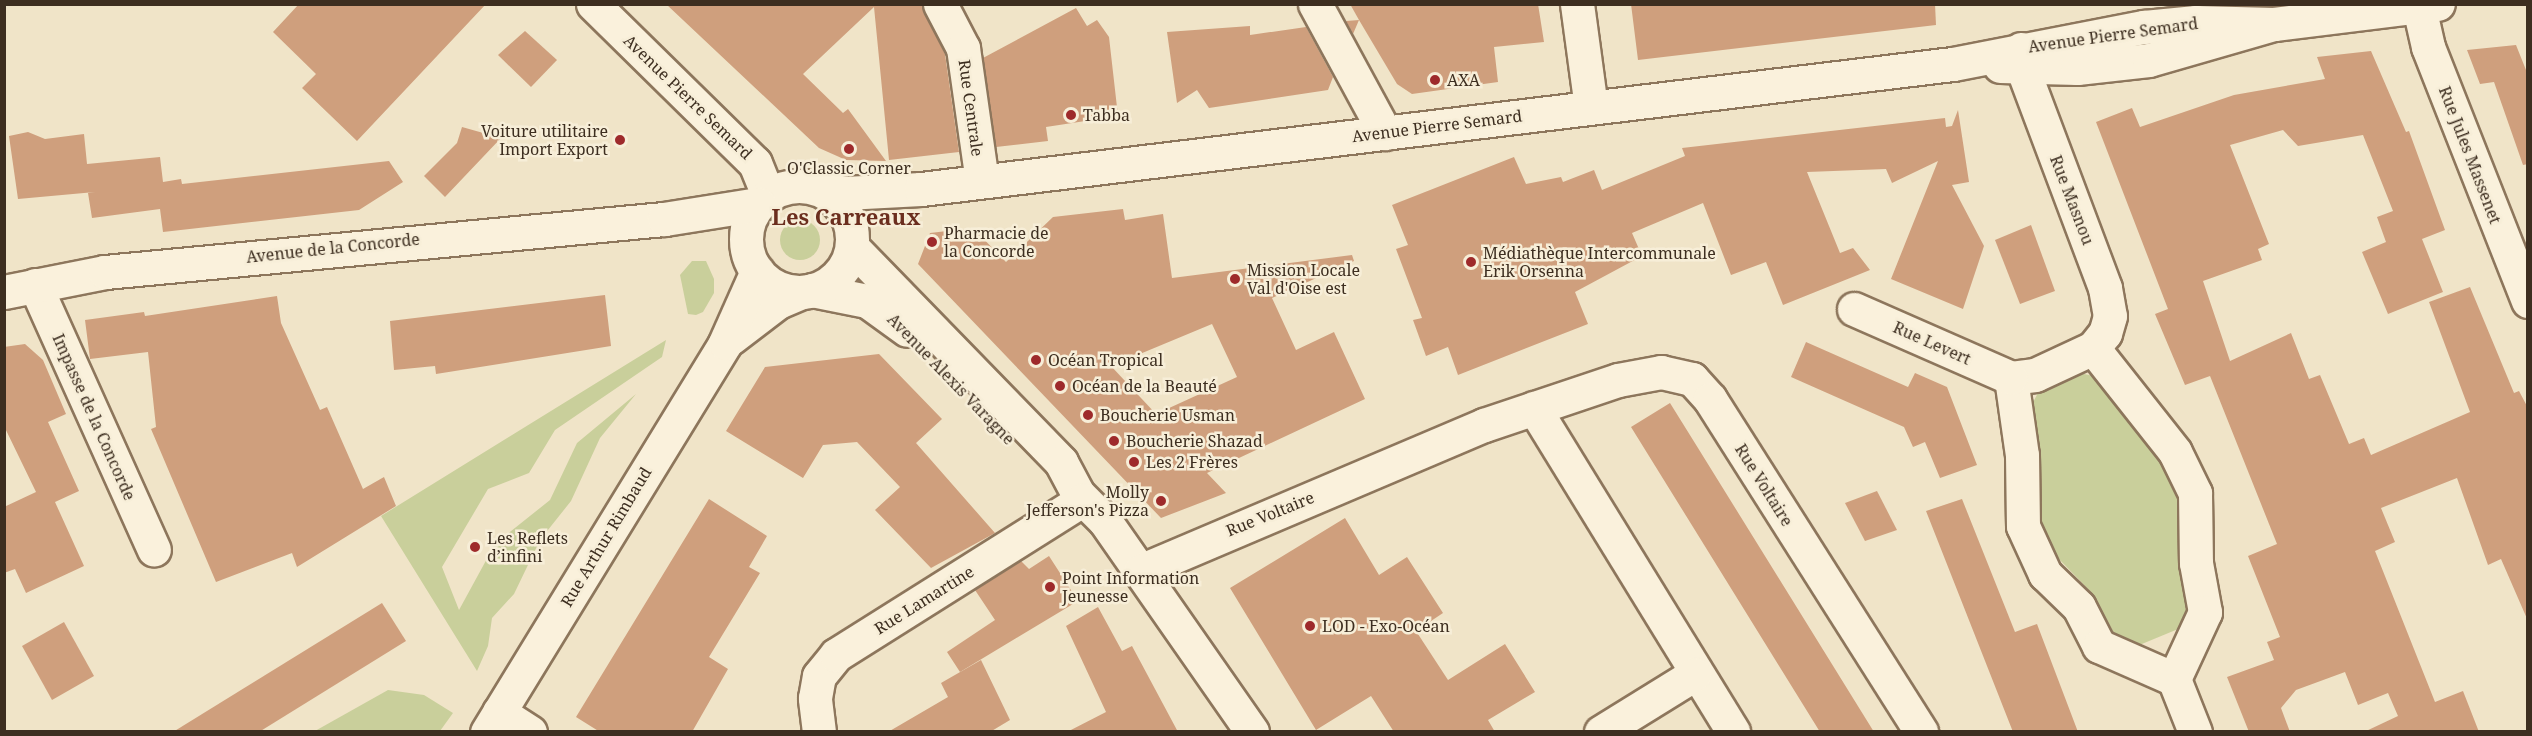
<!DOCTYPE html>
<meta charset="utf-8">
<style>
body{margin:0}
#map{position:relative;width:2532px;height:736px;overflow:hidden;background:#f0e4c8;font-family:"Noto Serif",serif}
div>[style]{position:absolute}
.green>*{inset:0;background:#c9cf9b}
.round{border-radius:50%}
.building>*{inset:0;background:#cf9f7d}
.roads{filter:drop-shadow(2px 0 #8d765c) drop-shadow(-2px 0 #8d765c) drop-shadow(0 2px #8d765c) drop-shadow(0 -2px #8d765c)}
.street>*{height:33px;margin:-16.5px;padding:0 16.5px;transform-origin:16.5px;border-radius:16.5px;background:#faf1dc}
.secondary>*{height:33px;margin:-16.5px;padding:0 16.5px;transform-origin:16.5px;border-radius:16.5px;background:#faf1dc}
.secondary>.ring{margin:-16.5px;padding:0;box-sizing:content-box;background:none;border:33px solid #faf1dc;border-radius:50%}
.dots>*{width:16px;height:16px;translate:-50% -50%;box-sizing:border-box;border:3px solid #f7eed8;border-radius:50%}
span{translate:-50% -50%;white-space:nowrap;text-align:center;line-height:1.15;-webkit-text-stroke:5px #f7eed8;paint-order:stroke}
.street-label{font-size:16px;color:#3d2e20}
.poi-label{font-size:16px;color:#3d2e20}
.left{translate:0 -50%;text-align:left}
.right{translate:-100% -50%;text-align:right}
.district-label{font-size:22px;color:#6b2e1e;font-weight:700}
.frame{position:absolute;inset:0;border:6px solid #3d2e20;pointer-events:none}
</style>
<div id="map">
<div class="green">
<i class="round" style="left:780px;top:220px;width:40px;height:40px"></i>
<i style="clip-path:polygon(692px 261px,706px 261px,714px 279px,714px 293px,703px 312px,696px 315px,688px 314px,680px 275px)"></i>
<i style="clip-path:polygon(666px 340px,662px 357px,555px 430px,529px 473px,488px 489px,442px 567px,459px 610px,495px 544px,550px 500px,577px 443px,636px 394px,600px 438px,571px 501px,540px 540px,514px 594px,492px 618px,488px 646px,477px 671px,381px 516px)"></i>
<i style="clip-path:polygon(2074px 372px,2094px 376px,2178px 483px,2190px 613px,2183px 627px,2137px 646px,2115px 635px,2091px 592px,2058px 558px,2040px 522px,2040px 462px,2030px 408px,2040px 389px)"></i>
<i style="clip-path:polygon(388px 690px,424px 695px,453px 713px,440px 731px,315px 731px)"></i>
</div>
<div class="building">
<i style="clip-path:polygon(299px 4px,486px 4px,357px 141px,302px 88px,316px 74px,273px 32px)"></i>
<i style="clip-path:polygon(666px 4px,921px 4px,945px 54px,959px 152px,889px 160px,874px 7px,803px 74px,843px 113px,848px 109px,886px 161px,846px 160px,819px 148px)"></i>
<i style="clip-path:polygon(1350px 4px,1538px 4px,1544px 42px,1494px 47px,1498px 82px,1412px 94px,1397px 84px,1359px 20px,1353px 34px,1346px 21px,1359px 20px)"></i>
<i style="clip-path:polygon(1631px 4px,1935px 4px,1936px 25px,1638px 60px)"></i>
<i style="clip-path:polygon(1076px 8px,1087px 26px,1097px 20px,1109px 37px,1118px 116px,1046px 127px,1048px 141px,996px 147px,983px 58px)"></i>
<i style="clip-path:polygon(1250px 26px,1250px 35px,1306px 27px,1333px 77px,1328px 90px,1209px 108px,1197px 90px,1177px 103px,1167px 32px)"></i>
<i style="clip-path:polygon(525px 31px,557px 60px,531px 87px,498px 55px)"></i>
<i style="clip-path:polygon(2516px 45px,2528px 75px,2528px 164px,2523px 165px,2494px 82px,2480px 84px,2467px 50px)"></i>
<i style="clip-path:polygon(2371px 51px,2406px 132px,2409px 131px,2445px 230px,2422px 239px,2443px 292px,2388px 314px,2362px 252px,2386px 242px,2377px 217px,2393px 211px,2363px 135px,2298px 146px,2283px 130px,2230px 145px,2269px 244px,2258px 249px,2262px 260px,2203px 281px,2230px 361px,2291px 333px,2309px 379px,2320px 375px,2349px 444px,2364px 438px,2371px 455px,2470px 412px,2429px 302px,2470px 287px,2514px 393px,2519px 391px,2528px 408px,2528px 621px,2501px 559px,2488px 565px,2457px 478px,2381px 508px,2395px 542px,2375px 551px,2435px 702px,2463px 691px,2479px 732px,2364px 732px,2398px 716px,2388px 693px,2358px 705px,2345px 672px,2296px 690px,2281px 708px,2290px 732px,2249px 732px,2227px 677px,2274px 660px,2267px 642px,2280px 637px,2248px 556px,2277px 544px,2210px 376px,2185px 385px,2155px 314px,2168px 309px,2096px 122px,2132px 108px,2140px 127px,2234px 95px,2325px 79px,2317px 57px)"></i>
<i style="clip-path:polygon(1958px 110px,1969px 182px,1952px 185px,1984px 246px,1963px 309px,1891px 279px,1938px 161px,1892px 183px,1886px 169px,1807px 172px,1840px 253px,1853px 248px,1870px 270px,1783px 305px,1766px 262px,1731px 275px,1703px 203px,1632px 233px,1642px 256px,1575px 292px,1588px 324px,1458px 375px,1448px 347px,1426px 356px,1413px 320px,1422px 318px,1396px 249px,1408px 245px,1392px 205px,1514px 157px,1526px 184px,1561px 177px,1563px 182px,1594px 170px,1602px 190px,1685px 156px,1682px 148px,1945px 118px,1946px 127px,1952px 126px)"></i>
<i style="clip-path:polygon(462px 127px,501px 138px,445px 197px,424px 176px,457px 143px)"></i>
<i style="clip-path:polygon(28px 132px,45px 139px,84px 134px,87px 164px,160px 157px,163px 182px,181px 179px,182px 184px,389px 161px,403px 182px,359px 210px,163px 232px,160px 209px,92px 218px,88px 193px,95px 192px,18px 199px,9px 136px)"></i>
<i style="clip-path:polygon(evenodd,1123px 209px,1125px 220px,1163px 214px,1172px 278px,1352px 255px,1354px 261px,1272px 298px,1296px 350px,1334px 332px,1365px 399px,1207px 473px,1226px 493px,1161px 518px,918px 264px,930px 233px,973px 228px,1006px 262px,1053px 217px,1123px 209px,1212px 324px,1237px 377px,1156px 414px,1111px 366px,1212px 324px)"></i>
<i style="clip-path:polygon(2031px 225px,2055px 291px,2020px 304px,1995px 240px)"></i>
<i style="clip-path:polygon(605px 295px,611px 346px,436px 374px,435px 366px,394px 370px,390px 321px)"></i>
<i style="clip-path:polygon(277px 296px,281px 323px,320px 410px,327px 407px,363px 489px,384px 477px,396px 506px,297px 567px,292px 553px,216px 582px,151px 429px,156px 427px,148px 352px,90px 359px,85px 320px,144px 312px,145px 316px)"></i>
<i style="clip-path:polygon(1806px 342px,1908px 387px,1915px 373px,1947px 387px,1977px 465px,1940px 478px,1925px 442px,1913px 447px,1904px 427px,1791px 377px)"></i>
<i style="clip-path:polygon(25px 344px,43px 360px,66px 414px,48px 422px,79px 491px,55px 502px,84px 566px,26px 593px,15px 569px,4px 573px,4px 507px,36px 492px,4px 426px,4px 347px)"></i>
<i style="clip-path:polygon(879px 354px,942px 419px,916px 443px,995px 533px,931px 568px,875px 510px,900px 487px,857px 442px,823px 445px,803px 478px,726px 431px,765px 367px)"></i>
<i style="clip-path:polygon(1670px 403px,1698px 448px,1874px 732px,1820px 732px,1693px 527px,1631px 427px)"></i>
<i style="clip-path:polygon(1877px 491px,1897px 530px,1865px 541px,1845px 503px)"></i>
<i style="clip-path:polygon(709px 499px,767px 536px,749px 567px,760px 573px,709px 657px,728px 669px,692px 732px,600px 732px,576px 717px)"></i>
<i style="clip-path:polygon(1962px 499px,2015px 632px,2037px 624px,2078px 732px,2013px 732px,1926px 511px)"></i>
<i style="clip-path:polygon(1345px 518px,1379px 575px,1407px 557px,1443px 613px,1416px 631px,1448px 680px,1505px 644px,1535px 692px,1488px 720px,1495px 732px,1394px 732px,1371px 696px,1316px 730px,1230px 588px)"></i>
<i style="clip-path:polygon(1049px 556px,1078px 601px,960px 672px,947px 652px,995px 620px,975px 590px,1021px 561px,1029px 569px)"></i>
<i style="clip-path:polygon(382px 603px,406px 641px,259px 732px,173px 732px)"></i>
<i style="clip-path:polygon(1098px 607px,1122px 651px,1132px 646px,1178px 732px,1067px 732px,1106px 712px,1066px 626px)"></i>
<i style="clip-path:polygon(64px 622px,94px 676px,52px 700px,22px 646px)"></i>
<i style="clip-path:polygon(981px 660px,1010px 720px,990px 732px,888px 732px,948px 697px,941px 683px)"></i>
</div>
<div class="roads">
<div class="street">
<i style="left:593px;top:4px;width:227px;rotate:44.5deg"></i>
<i style="left:755px;top:163px;width:29px;rotate:68deg"></i>
<i style="left:766px;top:190px;width:10px;rotate:101deg"></i>
<i style="left:940px;top:4px;width:50px;rotate:62.4deg"></i>
<i style="left:963px;top:48px;width:134px;rotate:81.9deg"></i>
<i style="left:1315px;top:4px;width:147px;rotate:61.5deg"></i>
<i style="left:1577px;top:4px;width:104px;rotate:82.3deg"></i>
<i style="left:2419px;top:7px;width:41px;rotate:77.3deg"></i>
<i style="left:2428px;top:47px;width:273px;rotate:68.5deg"></i>
<i style="left:2021px;top:49px;width:18px;rotate:87deg"></i>
<i style="left:2022px;top:67px;width:236px;rotate:69.4deg"></i>
<i style="left:2105px;top:288px;width:28px;rotate:80deg"></i>
<i style="left:2110px;top:316px;width:18px;rotate:106deg"></i>
<i style="left:2105px;top:333px;width:19px;rotate:129deg"></i>
<i style="left:2093px;top:348px;width:64px;rotate:155deg"></i>
<i style="left:2035px;top:375px;width:24px;rotate:173deg"></i>
<i style="left:2011px;top:378px;width:78px;rotate:81.9deg"></i>
<i style="left:2022px;top:455px;width:71px;rotate:89.2deg"></i>
<i style="left:2023px;top:526px;width:53px;rotate:65.4deg"></i>
<i style="left:2045px;top:574px;width:47px;rotate:44.1deg"></i>
<i style="left:2079px;top:607px;width:44px;rotate:62.9deg"></i>
<i style="left:2099px;top:646px;width:82px;rotate:23.7deg"></i>
<i style="left:852px;top:247px;width:300px;rotate:45.8deg"></i>
<i style="left:1061px;top:462px;width:36px;rotate:62deg"></i>
<i style="left:1078px;top:494px;width:38px;rotate:45deg"></i>
<i style="left:1105px;top:521px;width:257px;rotate:55.1deg"></i>
<i style="left:35px;top:285px;width:290px;rotate:65.8deg"></i>
<i style="left:812px;top:290px;width:56px;rotate:11.3deg"></i>
<i style="left:867px;top:301px;width:49px;rotate:35.9deg"></i>
<i style="left:1854px;top:309px;width:171px;rotate:23.7deg"></i>
<i style="left:731px;top:338px;width:59px;rotate:-37.5deg"></i>
<i style="left:778px;top:302px;width:25px;rotate:-23deg"></i>
<i style="left:2093px;top:348px;width:132px;rotate:51.7deg"></i>
<i style="left:2175px;top:452px;width:46px;rotate:64deg"></i>
<i style="left:2195px;top:493px;width:70px;rotate:89.2deg"></i>
<i style="left:2196px;top:563px;width:50px;rotate:79.6deg"></i>
<i style="left:2205px;top:612px;width:74px;rotate:114.8deg"></i>
<i style="left:1534px;top:408px;width:380px;rotate:58.4deg"></i>
<i style="left:1140px;top:571px;width:374px;rotate:-23deg"></i>
<i style="left:1484px;top:425px;width:141px;rotate:-18.6deg"></i>
<i style="left:1618px;top:380px;width:44px;rotate:-10.5deg"></i>
<i style="left:1661px;top:372px;width:32px;rotate:13deg"></i>
<i style="left:1692px;top:379px;width:27px;rotate:48deg"></i>
<i style="left:1710px;top:399px;width:394px;rotate:57.6deg"></i>
<i style="left:2174px;top:679px;width:57px;rotate:68.4deg"></i>
<i style="left:499px;top:712px;width:37px;rotate:33deg"></i>
<i style="left:487px;top:732px;width:456px;rotate:-58.5deg"></i>
<i style="left:725px;top:343px;width:79px;rotate:-66deg"></i>
<i style="left:819px;top:732px;width:34px;rotate:-97deg"></i>
<i style="left:815px;top:698px;width:22px;rotate:-80deg"></i>
<i style="left:819px;top:676px;width:27px;rotate:-51deg"></i>
<i style="left:836px;top:655px;width:291px;rotate:-32.2deg"></i>
<i style="left:1601px;top:732px;width:110px;rotate:-31.7deg"></i>
</div>
<div class="secondary">
<i style="left:2000px;top:66px;width:77px;rotate:1.5deg"></i>
<i style="left:2077px;top:68px;width:72px;rotate:-6.3deg"></i>
<i style="left:2149px;top:60px;width:130px;rotate:-16.1deg"></i>
<i style="left:2274px;top:24px;width:165px;rotate:-7deg"></i>
<i style="left:809px;top:186px;width:37px;rotate:11deg"></i>
<i style="left:845px;top:193px;width:76px;rotate:-3deg"></i>
<i style="left:921px;top:189px;width:1040px;rotate:-6.91deg"></i>
<i style="left:1953px;top:64px;width:195px;rotate:-11deg"></i>
<i style="left:2144px;top:27px;width:52px;rotate:-5.5deg"></i>
<i style="left:2196px;top:22px;width:78px;rotate:1.5deg"></i>
<i class="ring" style="left:746px;top:186px;width:73px;height:73px"></i>
<i style="left:4px;top:292px;width:103px;rotate:-11.2deg"></i>
<i style="left:105px;top:272px;width:562px;rotate:-5.42deg"></i>
<i style="left:664px;top:219px;width:96px;rotate:-9deg"></i>
</div>
</div>
<div class="dots">
<i style="left:1435px;top:80px;background:#9e2a2b"></i>
<i style="left:1071px;top:115px;background:#9e2a2b"></i>
<i style="left:620px;top:140px;background:#9e2a2b"></i>
<i style="left:849px;top:149px;background:#9e2a2b"></i>
<i style="left:932px;top:242px;background:#9e2a2b"></i>
<i style="left:1471px;top:262px;background:#9e2a2b"></i>
<i style="left:1235px;top:279px;background:#9e2a2b"></i>
<i style="left:1036px;top:360px;background:#9e2a2b"></i>
<i style="left:1060px;top:386px;background:#9e2a2b"></i>
<i style="left:1088px;top:415px;background:#9e2a2b"></i>
<i style="left:1114px;top:441px;background:#9e2a2b"></i>
<i style="left:1134px;top:462px;background:#9e2a2b"></i>
<i style="left:1161px;top:501px;background:#9e2a2b"></i>
<i style="left:475px;top:547px;background:#9e2a2b"></i>
<i style="left:1050px;top:587px;background:#9e2a2b"></i>
<i style="left:1310px;top:626px;background:#9e2a2b"></i>
</div>
<div class="street-label">
<span style="left:2113px;top:35px;rotate:-8deg">Avenue Pierre Semard</span>
<span style="left:688px;top:97px;rotate:44deg">Avenue Pierre Semard</span>
<span style="left:971px;top:108px;rotate:82deg">Rue Centrale</span>
<span style="left:1437px;top:126px;rotate:-7deg">Avenue Pierre Semard</span>
<span style="left:2470px;top:155px;rotate:69deg">Rue Jules Massenet</span>
<span style="left:2072px;top:200px;rotate:69deg">Rue Masnou</span>
<span style="left:333px;top:248px;rotate:-6deg">Avenue de la Concorde</span>
<span style="left:1932px;top:343px;rotate:24deg">Rue Levert</span>
<span style="left:951px;top:379px;rotate:46deg">Avenue Alexis Varagne</span>
<span style="left:94px;top:417px;rotate:66deg">Impasse de la Concorde</span>
<span style="left:1764px;top:485px;rotate:58deg">Rue Voltaire</span>
<span style="left:1270px;top:514px;rotate:-22deg">Rue Voltaire</span>
<span style="left:606px;top:537px;rotate:-59deg">Rue Arthur Rimbaud</span>
<span style="left:924px;top:600px;rotate:-32deg">Rue Lamartine</span>
</div>
<div class="poi-label">
<span class="left" style="left:1447px;top:80px">AXA</span>
<span class="left" style="left:1083px;top:115px">Tabba</span>
<span class="right" style="left:608px;top:140px">Voiture utilitaire<br>Import Export</span>
<span style="left:849px;top:168px">O'Classic Corner</span>
<span class="left" style="left:944px;top:242px">Pharmacie de<br>la Concorde</span>
<span class="left" style="left:1483px;top:262px">Médiathèque Intercommunale<br>Erik Orsenna</span>
<span class="left" style="left:1247px;top:279px">Mission Locale<br>Val d'Oise est</span>
<span class="left" style="left:1048px;top:360px">Océan Tropical</span>
<span class="left" style="left:1072px;top:386px">Océan de la Beauté</span>
<span class="left" style="left:1100px;top:415px">Boucherie Usman</span>
<span class="left" style="left:1126px;top:441px">Boucherie Shazad</span>
<span class="left" style="left:1146px;top:462px">Les 2 Frères</span>
<span class="right" style="left:1149px;top:501px">Molly<br>Jefferson's Pizza</span>
<span class="left" style="left:487px;top:547px">Les Reflets<br>d’infini</span>
<span class="left" style="left:1062px;top:587px">Point Information<br>Jeunesse</span>
<span class="left" style="left:1322px;top:626px">LOD - Exo-Océan</span>
</div>
<div class="district-label">
<span style="left:846px;top:217px">Les Carreaux</span>
</div>
<div class="frame"></div>
</div>
